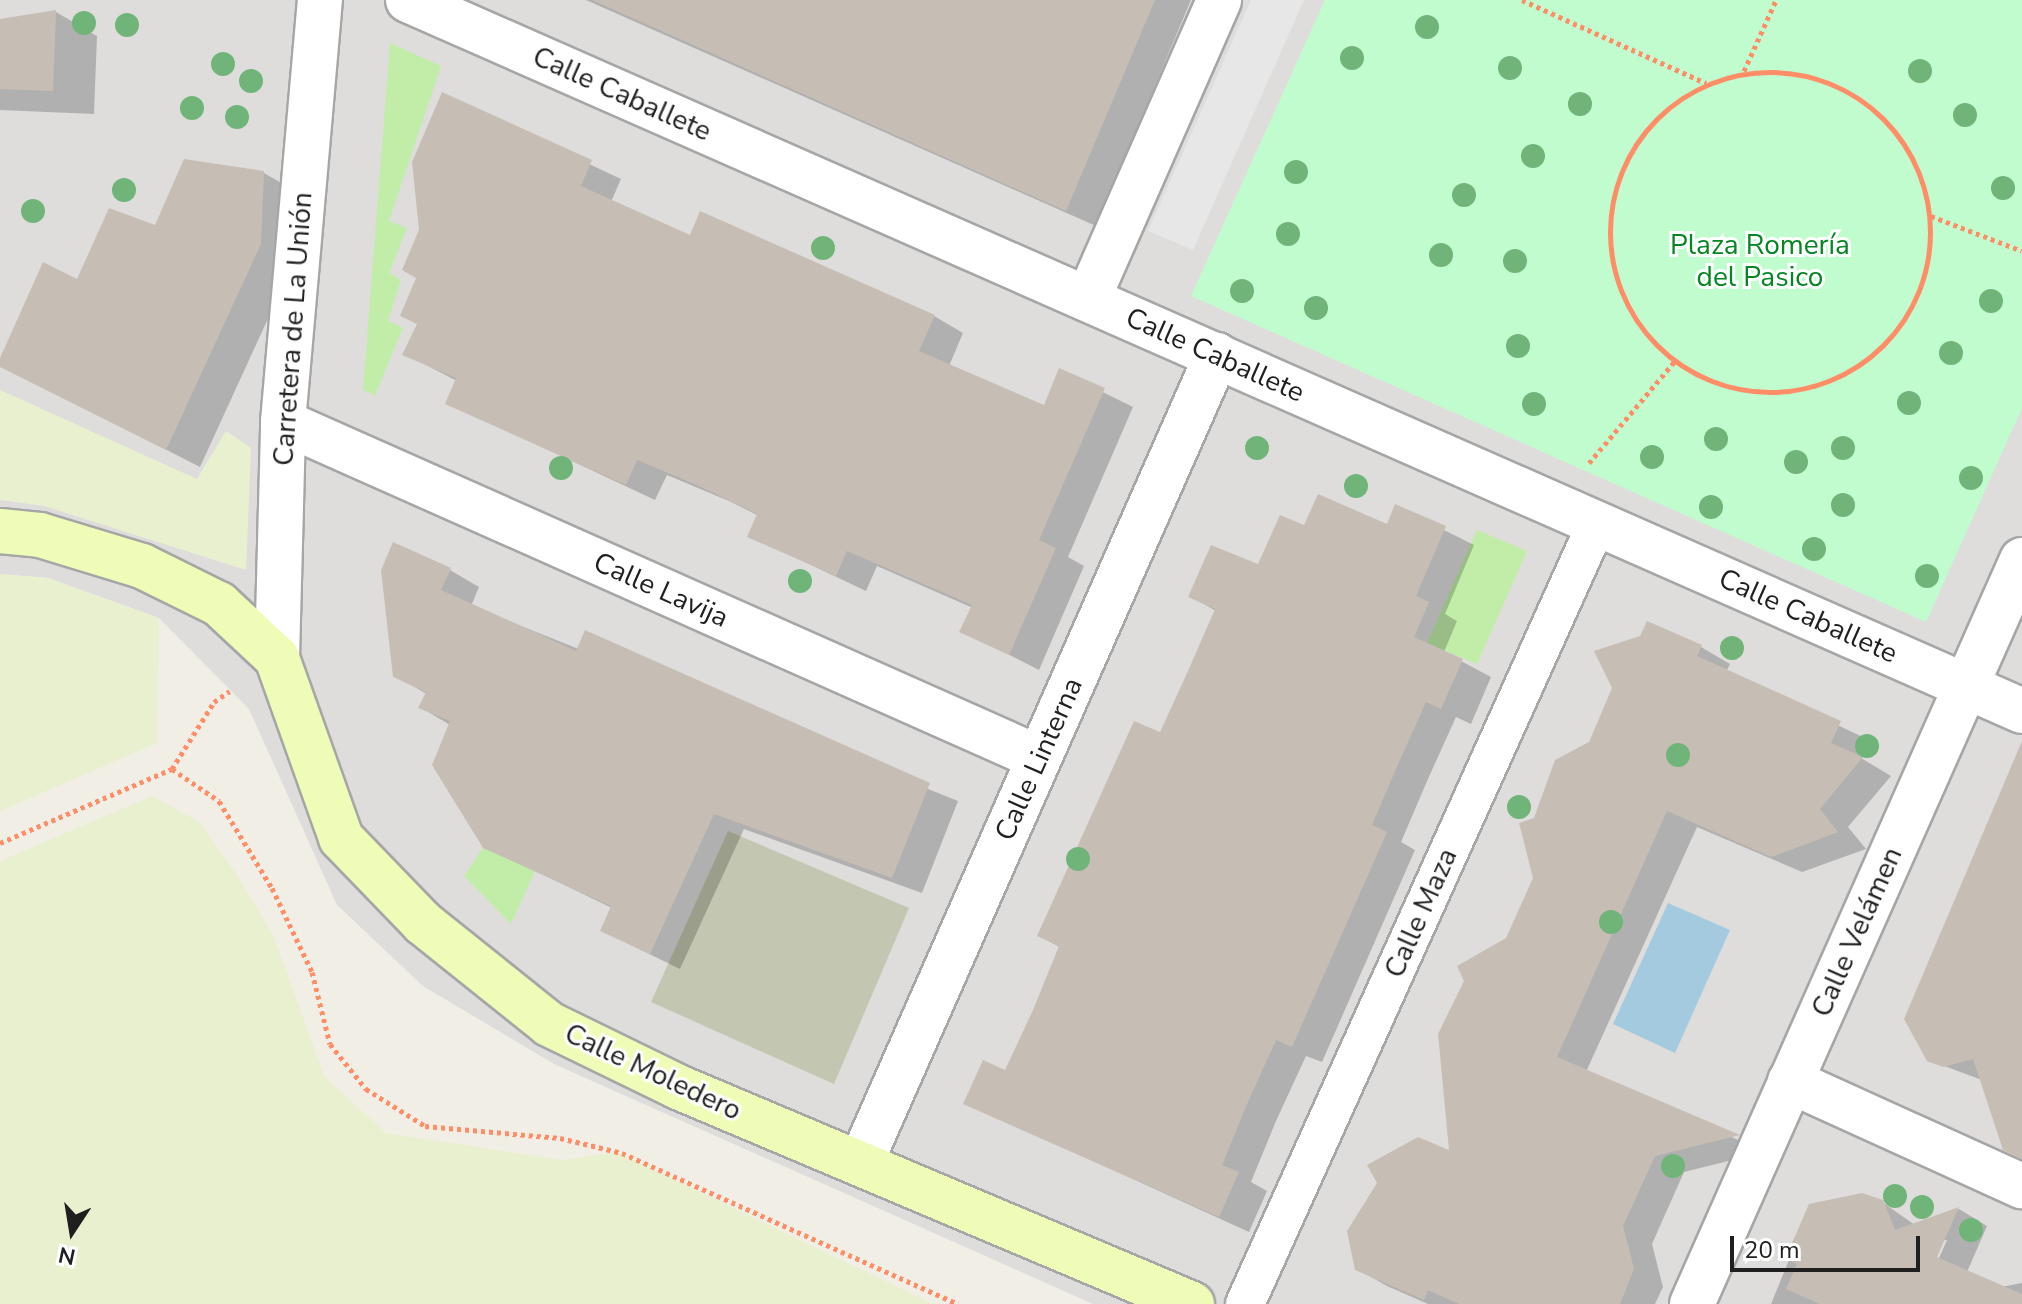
<!DOCTYPE html>
<meta charset="utf-8">
<style>
body{margin:0}
#map{position:relative;width:2022px;height:1304px;overflow:hidden;background:#f1eee5;font-family:"Nunito Sans",sans-serif}
div>[style]{position:absolute}
.residential>*{inset:0;background:#dedddc}
.construction>*{inset:0;background:#c3c6b0}
.farmland>*{inset:0;background:#e9f0d0}
.grass>*{inset:0;background:#c1eda9}
.park>*{inset:0;background:#c1fcce}
.parking>*{inset:0;background:#e7e7e7}
.water>*{inset:0;background:#a4cae0}
.shadow>*{inset:0;background:#0003}
.building>*{inset:0;background:#c6beb4}
.path>*{height:5px;margin-top:-2.5px;transform-origin:0;background:repeating-linear-gradient(90deg,#ff8d68 0 4px,transparent 0 8px)}
.path>.ring{margin:-2.5px;padding:0;box-sizing:content-box;background:none;border:5px solid #ff8d68;border-radius:50%}
.roads{filter:drop-shadow(2px 0 #a6a6a6) drop-shadow(-2px 0 #a6a6a6) drop-shadow(0 2px #a6a6a6) drop-shadow(0 -2px #a6a6a6)}
.pedestrian>*{height:38px;margin:-19px;padding:0 19px;transform-origin:19px;border-radius:19px;background:#fff}
.minor>*{height:44px;margin:-22px;padding:0 22px;transform-origin:22px;border-radius:22px;background:#fff}
.secondary>*{height:44px;margin:-22px;padding:0 22px;transform-origin:22px;border-radius:22px;background:#effcb8}
.trees>*{width:24px;height:24px;margin:-12px;border-radius:50%;background:#70b47a}
span{translate:-50% -50%;white-space:nowrap;text-align:center;line-height:1.15;-webkit-text-stroke:6px #fff;paint-order:stroke}
.street-label{font-size:28px;color:#1f1f1f}
.park-label{font-size:28px;color:#068523}
.north{position:absolute;left:32px;top:1192px;width:80px;height:80px;-webkit-text-stroke:6px #fff;paint-order:stroke;rotate:192deg;font-size:22px;font-weight:700;line-height:32px;text-align:center;color:#1f1f1f}
.north::after{content:'';display:block;margin:auto;width:28px;height:36px;background:#1f1f1f;clip-path:polygon(50% 0,100% 100%,50% 72%,0 100%)}
.scale{position:absolute;left:1730px;top:1236px;width:190px;height:36px;box-sizing:border-box;border:4px solid #1f1f1f;border-top:0;padding-left:10px;font-size:24px;line-height:28px;white-space:nowrap;color:#1f1f1f;-webkit-text-stroke:6px #fff;paint-order:stroke}
</style>
<div id="map">
<div class="residential">
<i style="clip-path:polygon(0 0,2022px 0,2022px 1304px,1093px 1304px,554px 1064px,423px 986px,337px 905px,249px 709px,159px 618px,48px 578px,0 574px)"></i>
</div>
<div class="construction">
<i style="clip-path:polygon(728px 831px,909px 908px,834px 1084px,651px 1002px)"></i>
</div>
<div class="farmland">
<i style="clip-path:polygon(0 390px,197px 479px,226px 431px,251px 448px,246px 570px,44px 506px,0 500px)"></i>
<i style="clip-path:polygon(0 574px,48px 578px,159px 618px,157px 743px,0 811px)"></i>
<i style="clip-path:polygon(152px 796px,199px 822px,237px 875px,274px 937px,324px 1076px,386px 1133px,562px 1160px,617px 1152px,933px 1304px,0 1304px,0 861px)"></i>
</div>
<div class="grass">
<i style="clip-path:polygon(390px 43px,441px 66px,389px 221px,407px 228px,389px 273px,401px 280px,388px 321px,403px 328px,375px 395px,383px 399px,363px 390px)"></i>
<i style="clip-path:polygon(1477px 530px,1527px 551px,1477px 664px,1427px 643px)"></i>
<i style="clip-path:polygon(483px 848px,535px 871px,511px 924px,464px 876px)"></i>
</div>
<div class="park">
<i style="clip-path:polygon(1325px 0,2022px 0,2022px 408px,1926px 622px,1191px 296px)"></i>
</div>
<div class="parking">
<i style="clip-path:polygon(1251px 0,1304px 0,1193px 250px,1148px 231px)"></i>
</div>
<div class="water">
<i style="clip-path:polygon(1668px 903px,1730px 930px,1675px 1053px,1613px 1024px)"></i>
</div>
<div class="shadow">
<i style="clip-path:polygon(586px 0,1191px 0,1096px 226px)"></i>
<i style="clip-path:polygon(56px 12px,97px 36px,94px 114px,0 110px,0 21px)"></i>
<i style="clip-path:polygon(443px 95px,621px 179px,611px 202px,691px 238px,934px 316px,963px 333px,949px 366px,1045px 407px,1060px 371px,1133px 407px,1068px 557px,1084px 566px,1039px 670px,962px 631px,973px 608px,877px 566px,866px 591px,750px 536px,759px 516px,729px 501px,667px 475px,655px 500px,448px 403px,457px 381px,405px 354px,419px 324px,421px 231px)"></i>
<i style="clip-path:polygon(264px 173px,297px 192px,293px 264px,200px 467px,0 365px,78px 282px,156px 228px)"></i>
<i style="clip-path:polygon(1396px 506px,1474px 545px,1445px 614px,1457px 621px,1444px 652px,1491px 677px,1471px 724px,1456px 717px,1428px 779px,1401px 842px,1415px 850px,1322px 1062px,1306px 1056px,1276px 1121px,1251px 1182px,1267px 1191px,1249px 1232px,966px 1103px,1006px 1073px,1061px 948px,1040px 936px,1161px 735px,1216px 611px,1190px 596px,1259px 566px,1305px 528px,1388px 526px)"></i>
<i style="clip-path:polygon(450px 570px,479px 587px,471px 606px,958px 801px,922px 893px,744px 829px,680px 969px,602px 931px,612px 908px,484px 846px,450px 725px,420px 707px,427px 694px,395px 676px)"></i>
<i style="clip-path:polygon(1701px 647px,1730px 664px,1726px 672px,1869px 740px,1861px 758px,1891px 776px,1848px 827px,1866px 849px,1802px 872px,1697px 827px,1586px 1072px,1765px 1152px,1684px 1172px,1652px 1244px,1663px 1287px,1655px 1304px,1428px 1304px,1387px 1286px,1357px 1269px,1452px 1153px,1507px 940px,1536px 878px,1536px 820px,1590px 744px)"></i>
<i style="clip-path:polygon(2022px 801px,2022px 1111px,1982px 1080px,1928px 1060px)"></i>
<i style="clip-path:polygon(evenodd,1882px 1202px,1915px 1225px,1959px 1209px,1987px 1226px,1967px 1272px,2001px 1287px,2022px 1283px,2022px 1304px,1771px 1304px,1811px 1206px,1882px 1202px,1943px 1240px,1947px 1240px,1935px 1267px,1932px 1266px,1943px 1240px)"></i>
</div>
<div class="building">
<i style="clip-path:polygon(592px 0,1155px 0,1066px 211px)"></i>
<i style="clip-path:polygon(56px 10px,53px 91px,0 89px,0 19px)"></i>
<i style="clip-path:polygon(442px 92px,592px 160px,581px 186px,690px 235px,700px 211px,935px 315px,919px 351px,1044px 405px,1059px 368px,1105px 388px,1039px 540px,1056px 548px,1009px 655px,959px 632px,972px 605px,847px 551px,836px 576px,747px 537px,757px 514px,697px 485px,637px 460px,626px 485px,445px 404px,456px 378px,402px 355px,417px 324px,400px 316px,416px 278px,402px 270px,419px 230px,412px 162px)"></i>
<i style="clip-path:polygon(184px 159px,264px 171px,261px 244px,166px 450px,0 367px,0 358px,43px 262px,77px 279px,109px 208px,155px 225px)"></i>
<i style="clip-path:polygon(1318px 494px,1387px 524px,1395px 504px,1446px 526px,1416px 596px,1429px 602px,1414px 637px,1463px 659px,1441px 709px,1426px 702px,1399px 762px,1372px 825px,1387px 832px,1292px 1047px,1276px 1040px,1247px 1104px,1222px 1165px,1239px 1172px,1219px 1217px,963px 1104px,983px 1060px,1005px 1070px,1033px 1010px,1059px 946px,1037px 936px,1134px 721px,1160px 732px,1188px 671px,1215px 609px,1188px 597px,1211px 545px,1258px 564px,1280px 515px,1304px 525px)"></i>
<i style="clip-path:polygon(393px 542px,451px 568px,441px 590px,488px 611px,576px 651px,585px 630px,930px 783px,892px 878px,714px 814px,650px 954px,600px 931px,611px 906px,483px 848px,432px 765px,450px 721px,418px 708px,426px 692px,393px 677px,381px 570px)"></i>
<i style="clip-path:polygon(1647px 621px,1702px 645px,1697px 656px,1841px 721px,1831px 743px,1863px 757px,1820px 809px,1838px 832px,1771px 857px,1667px 811px,1557px 1057px,1740px 1135px,1655px 1156px,1623px 1226px,1634px 1269px,1620px 1304px,1459px 1304px,1428px 1290px,1424px 1300px,1355px 1270px,1347px 1231px,1377px 1183px,1367px 1165px,1418px 1137px,1449px 1150px,1438px 1034px,1464px 981px,1457px 966px,1506px 938px,1533px 878px,1519px 823px,1534px 818px,1555px 760px,1589px 742px,1612px 688px,1594px 651px,1640px 636px)"></i>
<i style="clip-path:polygon(2022px 741px,2022px 1159px,2003px 1150px,1973px 1059px,1943px 1067px,1927px 1061px,1904px 1019px)"></i>
<i style="clip-path:polygon(1862px 1193px,1883px 1200px,1895px 1230px,1959px 1207px,1937px 1257px,2022px 1294px,2022px 1304px,1820px 1304px,1786px 1289px,1797px 1264px,1785px 1259px,1809px 1204px)"></i>
</div>
<div class="path">
<i style="left:1522px;top:0;width:202px;rotate:24.3deg"></i>
<i style="left:1744px;top:71px;width:78px;rotate:-65.7deg"></i>
<i class="ring" style="left:1610px;top:72px;width:315px;height:315px"></i>
<i style="left:1931px;top:216px;width:97px;rotate:21deg"></i>
<i style="left:1589px;top:463px;width:133px;rotate:-49.9deg"></i>
<i style="left:172px;top:769px;width:57px;rotate:34.2deg"></i>
<i style="left:219px;top:801px;width:102px;rotate:58.7deg"></i>
<i style="left:272px;top:888px;width:93px;rotate:64.5deg"></i>
<i style="left:312px;top:972px;width:74px;rotate:76deg"></i>
<i style="left:330px;top:1044px;width:58px;rotate:51.3deg"></i>
<i style="left:366px;top:1089px;width:70px;rotate:32.1deg"></i>
<i style="left:425px;top:1126px;width:136px;rotate:5.1deg"></i>
<i style="left:560px;top:1138px;width:64px;rotate:13.6deg"></i>
<i style="left:622px;top:1153px;width:368px;rotate:24.2deg"></i>
<i style="left:0;top:843px;width:187px;rotate:-23.3deg"></i>
<i style="left:172px;top:769px;width:79px;rotate:-57.9deg"></i>
<i style="left:214px;top:702px;width:19px;rotate:-35deg"></i>
</div>
<div class="roads">
<div class="pedestrian">
<i style="left:1245px;top:1304px;width:857px;rotate:-65.74deg"></i>
</div>
<div class="minor">
<i style="left:408px;top:0;width:1764px;rotate:23.77deg"></i>
<i style="left:1088px;top:299px;width:326px;rotate:-66.3deg"></i>
<i style="left:283px;top:422px;width:827px;rotate:23.96deg"></i>
<i style="left:277px;top:658px;width:236px;rotate:-88.5deg"></i>
<i style="left:283px;top:422px;width:424px;rotate:-85deg"></i>
<i style="left:1790px;top:1081px;width:255px;rotate:24.4deg"></i>
<i style="left:861px;top:1162px;width:882px;rotate:-66.2deg"></i>
<i style="left:1692px;top:1304px;width:814px;rotate:-66.08deg"></i>
</div>
<div class="secondary">
<i style="left:0;top:531px;width:40px;rotate:5.7deg"></i>
<i style="left:40px;top:535px;width:107px;rotate:16.9deg"></i>
<i style="left:142px;top:566px;width:86px;rotate:26.3deg"></i>
<i style="left:219px;top:604px;width:79px;rotate:43deg"></i>
<i style="left:277px;top:658px;width:191px;rotate:70.4deg"></i>
<i style="left:341px;top:838px;width:118px;rotate:46deg"></i>
<i style="left:423px;top:923px;width:161px;rotate:38.7deg"></i>
<i style="left:549px;top:1024px;width:144px;rotate:26deg"></i>
<i style="left:678px;top:1087px;width:558px;rotate:22.89deg"></i>
</div>
</div>
<div class="trees">
<i style="left:84px;top:23px"></i>
<i style="left:127px;top:25px"></i>
<i style="left:1427px;top:27px"></i>
<i style="left:1352px;top:58px"></i>
<i style="left:223px;top:64px"></i>
<i style="left:1510px;top:68px"></i>
<i style="left:1920px;top:71px"></i>
<i style="left:251px;top:81px"></i>
<i style="left:1580px;top:104px"></i>
<i style="left:192px;top:108px"></i>
<i style="left:1965px;top:115px"></i>
<i style="left:237px;top:117px"></i>
<i style="left:1533px;top:156px"></i>
<i style="left:1296px;top:172px"></i>
<i style="left:2003px;top:188px"></i>
<i style="left:124px;top:190px"></i>
<i style="left:1464px;top:195px"></i>
<i style="left:33px;top:211px"></i>
<i style="left:1288px;top:234px"></i>
<i style="left:823px;top:248px"></i>
<i style="left:1441px;top:255px"></i>
<i style="left:1515px;top:261px"></i>
<i style="left:1242px;top:291px"></i>
<i style="left:1991px;top:301px"></i>
<i style="left:1316px;top:308px"></i>
<i style="left:1518px;top:346px"></i>
<i style="left:1951px;top:353px"></i>
<i style="left:1909px;top:403px"></i>
<i style="left:1534px;top:404px"></i>
<i style="left:1716px;top:439px"></i>
<i style="left:1257px;top:448px"></i>
<i style="left:1843px;top:448px"></i>
<i style="left:1652px;top:457px"></i>
<i style="left:1796px;top:462px"></i>
<i style="left:561px;top:468px"></i>
<i style="left:1971px;top:478px"></i>
<i style="left:1356px;top:486px"></i>
<i style="left:1843px;top:505px"></i>
<i style="left:1711px;top:507px"></i>
<i style="left:1814px;top:549px"></i>
<i style="left:1927px;top:576px"></i>
<i style="left:800px;top:581px"></i>
<i style="left:1732px;top:648px"></i>
<i style="left:1867px;top:746px"></i>
<i style="left:1678px;top:755px"></i>
<i style="left:1519px;top:807px"></i>
<i style="left:1078px;top:859px"></i>
<i style="left:1611px;top:922px"></i>
<i style="left:1673px;top:1166px"></i>
<i style="left:1895px;top:1196px"></i>
<i style="left:1922px;top:1207px"></i>
<i style="left:1971px;top:1230px"></i>
</div>
<div class="street-label">
<span style="left:622px;top:94px;rotate:24deg">Calle Caballete</span>
<span style="left:293px;top:329px;rotate:-86deg">Carretera de La Unión</span>
<span style="left:1215px;top:355px;rotate:24deg">Calle Caballete</span>
<span style="left:661px;top:590px;rotate:24deg">Calle Lavija</span>
<span style="left:1808px;top:616px;rotate:24deg">Calle Caballete</span>
<span style="left:1039px;top:759px;rotate:-66deg">Calle Linterna</span>
<span style="left:1421px;top:913px;rotate:-66deg">Calle Maza</span>
<span style="left:1857px;top:932px;rotate:-66deg">Calle Velámen</span>
<span style="left:653px;top:1072px;rotate:25deg">Calle Moledero</span>
</div>
<div class="park-label">
<span style="left:1760px;top:261px">Plaza Romería<br>del Pasico</span>
</div>
<div class="north">N</div>
<div class="scale">20 m</div>
</div>
